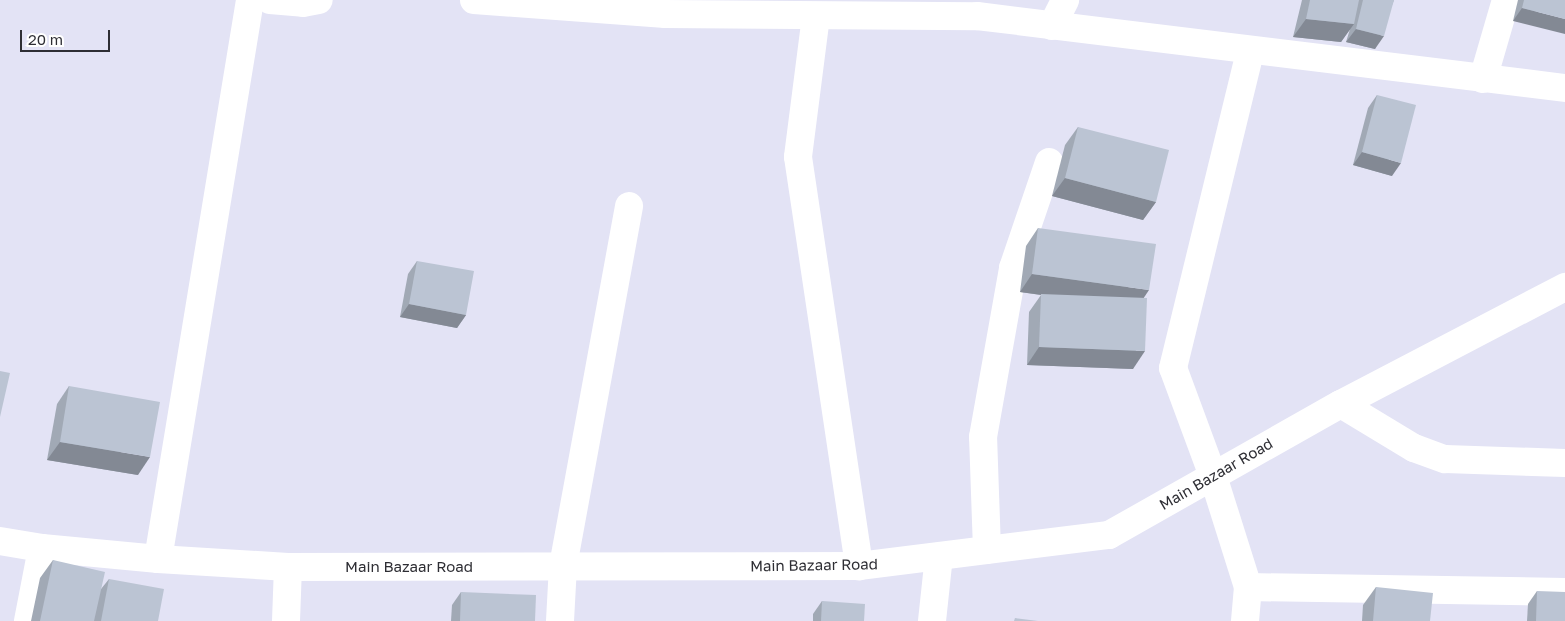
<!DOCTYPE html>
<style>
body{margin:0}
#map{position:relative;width:1565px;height:621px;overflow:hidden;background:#e3e3f5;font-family:"Golos Text",sans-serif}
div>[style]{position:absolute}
.minor>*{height:28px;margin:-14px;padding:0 14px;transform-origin:14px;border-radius:14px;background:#fff}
.wall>*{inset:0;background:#a1a9b5}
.shaded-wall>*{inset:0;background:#838994}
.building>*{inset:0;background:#bbc4d3}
span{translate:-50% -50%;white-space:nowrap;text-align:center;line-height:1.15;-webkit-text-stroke:4px #fff;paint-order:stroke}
.street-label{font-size:15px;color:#2e2e34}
.scale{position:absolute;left:20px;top:30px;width:90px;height:22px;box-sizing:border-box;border:2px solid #2e2e34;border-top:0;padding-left:6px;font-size:15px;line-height:18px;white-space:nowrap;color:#2e2e34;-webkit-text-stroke:4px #fff;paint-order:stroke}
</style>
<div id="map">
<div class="minor">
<i style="left:270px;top:0;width:33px;rotate:5deg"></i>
<i style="left:303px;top:3px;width:16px;rotate:-11deg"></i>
<i style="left:474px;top:0;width:192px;rotate:4.2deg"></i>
<i style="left:665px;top:14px;width:312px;rotate:0.4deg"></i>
<i style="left:977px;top:16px;width:592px;rotate:6.98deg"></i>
<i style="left:816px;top:16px;width:142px;rotate:97.3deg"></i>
<i style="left:798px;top:157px;width:414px;rotate:81.5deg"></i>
<i style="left:1052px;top:26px;width:29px;rotate:-63deg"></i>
<i style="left:1483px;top:79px;width:82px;rotate:-73.8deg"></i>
<i style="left:1341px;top:404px;width:85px;rotate:31.1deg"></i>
<i style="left:1414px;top:448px;width:33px;rotate:20deg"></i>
<i style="left:1445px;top:459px;width:120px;rotate:1.9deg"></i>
<i style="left:0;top:541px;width:43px;rotate:9.5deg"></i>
<i style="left:42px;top:548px;width:117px;rotate:5.4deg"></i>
<i style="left:158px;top:559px;width:130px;rotate:3.5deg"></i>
<i style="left:288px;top:567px;width:571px;rotate:-0.1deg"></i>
<i style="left:859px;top:566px;width:252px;rotate:-7.1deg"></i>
<i style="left:1109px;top:535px;width:266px;rotate:-29.5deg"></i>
<i style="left:1341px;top:404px;width:253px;rotate:-27.6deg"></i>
<i style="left:987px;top:550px;width:113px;rotate:-92deg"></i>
<i style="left:983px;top:437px;width:172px;rotate:-79.9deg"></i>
<i style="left:1013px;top:268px;width:112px;rotate:-71.2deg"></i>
<i style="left:158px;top:559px;width:567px;rotate:-80.65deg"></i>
<i style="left:1248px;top:587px;width:317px;rotate:0.9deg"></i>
<i style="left:28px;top:621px;width:74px;rotate:-79.1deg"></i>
<i style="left:286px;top:621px;width:54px;rotate:-87.9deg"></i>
<i style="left:560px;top:621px;width:55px;rotate:-86.9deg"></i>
<i style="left:563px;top:566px;width:366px;rotate:-79.6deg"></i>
<i style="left:932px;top:621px;width:65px;rotate:-83.9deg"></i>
<i style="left:1245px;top:621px;width:34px;rotate:-85deg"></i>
<i style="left:1248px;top:587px;width:116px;rotate:-107.5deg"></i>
<i style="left:1213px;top:476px;width:115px;rotate:-110.3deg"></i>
<i style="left:1173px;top:368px;width:326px;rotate:-76.3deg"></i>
</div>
<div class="wall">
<i style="clip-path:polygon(1302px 0,1394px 0,1375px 49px,1346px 42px,1350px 29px,1341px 42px,1293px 37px)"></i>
<i style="clip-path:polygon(1518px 0,1565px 0,1513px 21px)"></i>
<i style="clip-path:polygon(1377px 95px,1392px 176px,1353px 165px,1368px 108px)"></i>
<i style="clip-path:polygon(1078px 127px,1156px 202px,1143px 220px,1052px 196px,1065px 145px)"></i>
<i style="clip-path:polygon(1038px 228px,1144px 298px,1133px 369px,1027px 365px,1029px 312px,1041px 295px,1020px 292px,1026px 246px)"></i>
<i style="clip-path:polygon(417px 261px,466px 315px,457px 328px,400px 317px,408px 274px)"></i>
<i style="clip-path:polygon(69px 386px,138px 475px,47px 460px,57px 404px)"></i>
<i style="clip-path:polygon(53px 560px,101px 589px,109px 579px,158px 621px,31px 621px,40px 578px)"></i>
<i style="clip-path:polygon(1376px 587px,1430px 621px,1362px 621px,1363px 605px)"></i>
<i style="clip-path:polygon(1537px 591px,1565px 621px,1527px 621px,1528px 604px)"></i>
<i style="clip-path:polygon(461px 592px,535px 621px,451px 621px,452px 605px)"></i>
<i style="clip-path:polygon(822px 601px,864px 621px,813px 621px,813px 614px)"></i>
</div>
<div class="shaded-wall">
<i style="clip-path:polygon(1522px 8px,1565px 19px,1565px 34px,1513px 21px)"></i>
<i style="clip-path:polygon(1306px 19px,1354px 24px,1341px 42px,1293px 37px)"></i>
<i style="clip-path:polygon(1356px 29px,1384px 36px,1375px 49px,1346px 42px)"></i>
<i style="clip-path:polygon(1362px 152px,1401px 163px,1392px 176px,1353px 165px)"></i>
<i style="clip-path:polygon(1065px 178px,1156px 202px,1143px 220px,1052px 196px)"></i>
<i style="clip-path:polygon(1032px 274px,1149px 290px,1137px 308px,1020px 292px)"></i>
<i style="clip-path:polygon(409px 304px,466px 315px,457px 328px,400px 317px)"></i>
<i style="clip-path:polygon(1039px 347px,1145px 351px,1133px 369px,1027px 365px)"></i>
<i style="clip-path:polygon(60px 442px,150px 457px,138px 475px,47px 460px)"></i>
</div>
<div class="building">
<i style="clip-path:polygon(1310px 0,1359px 0,1354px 24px,1306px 19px)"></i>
<i style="clip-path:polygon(1363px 0,1394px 0,1384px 36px,1356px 29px)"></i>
<i style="clip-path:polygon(1524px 0,1565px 0,1565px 19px,1522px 8px)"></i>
<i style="clip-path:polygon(1377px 95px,1416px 105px,1401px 163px,1362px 152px)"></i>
<i style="clip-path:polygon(1078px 127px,1169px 150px,1156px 202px,1065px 178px)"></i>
<i style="clip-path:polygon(1038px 228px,1156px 244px,1149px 290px,1032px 274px)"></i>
<i style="clip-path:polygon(417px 261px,474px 271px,466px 315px,409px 304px)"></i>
<i style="clip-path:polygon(1041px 294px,1147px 298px,1145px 351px,1039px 347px)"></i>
<i style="clip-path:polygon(0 371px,10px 373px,0 417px)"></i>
<i style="clip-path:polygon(69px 386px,160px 402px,150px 457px,60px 442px)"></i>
<i style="clip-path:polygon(53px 560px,105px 572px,94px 621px,40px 621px)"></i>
<i style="clip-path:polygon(109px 579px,164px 589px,158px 621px,101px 621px)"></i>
<i style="clip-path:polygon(1376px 587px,1433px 593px,1430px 621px,1373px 621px)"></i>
<i style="clip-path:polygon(1537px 591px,1565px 592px,1565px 621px,1536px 621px)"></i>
<i style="clip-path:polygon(461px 592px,536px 595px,535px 621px,460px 621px)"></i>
<i style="clip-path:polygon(822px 601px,865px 604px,864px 621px,821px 621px)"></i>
<i style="clip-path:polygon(1015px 618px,1038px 621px,1014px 621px)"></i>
</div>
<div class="street-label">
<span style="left:1216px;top:474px;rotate:-30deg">Main Bazaar Road</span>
<span style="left:814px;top:565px;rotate:-1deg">Main Bazaar Road</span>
<span style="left:409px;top:567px">Main Bazaar Road</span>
</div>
<div class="scale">20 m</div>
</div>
